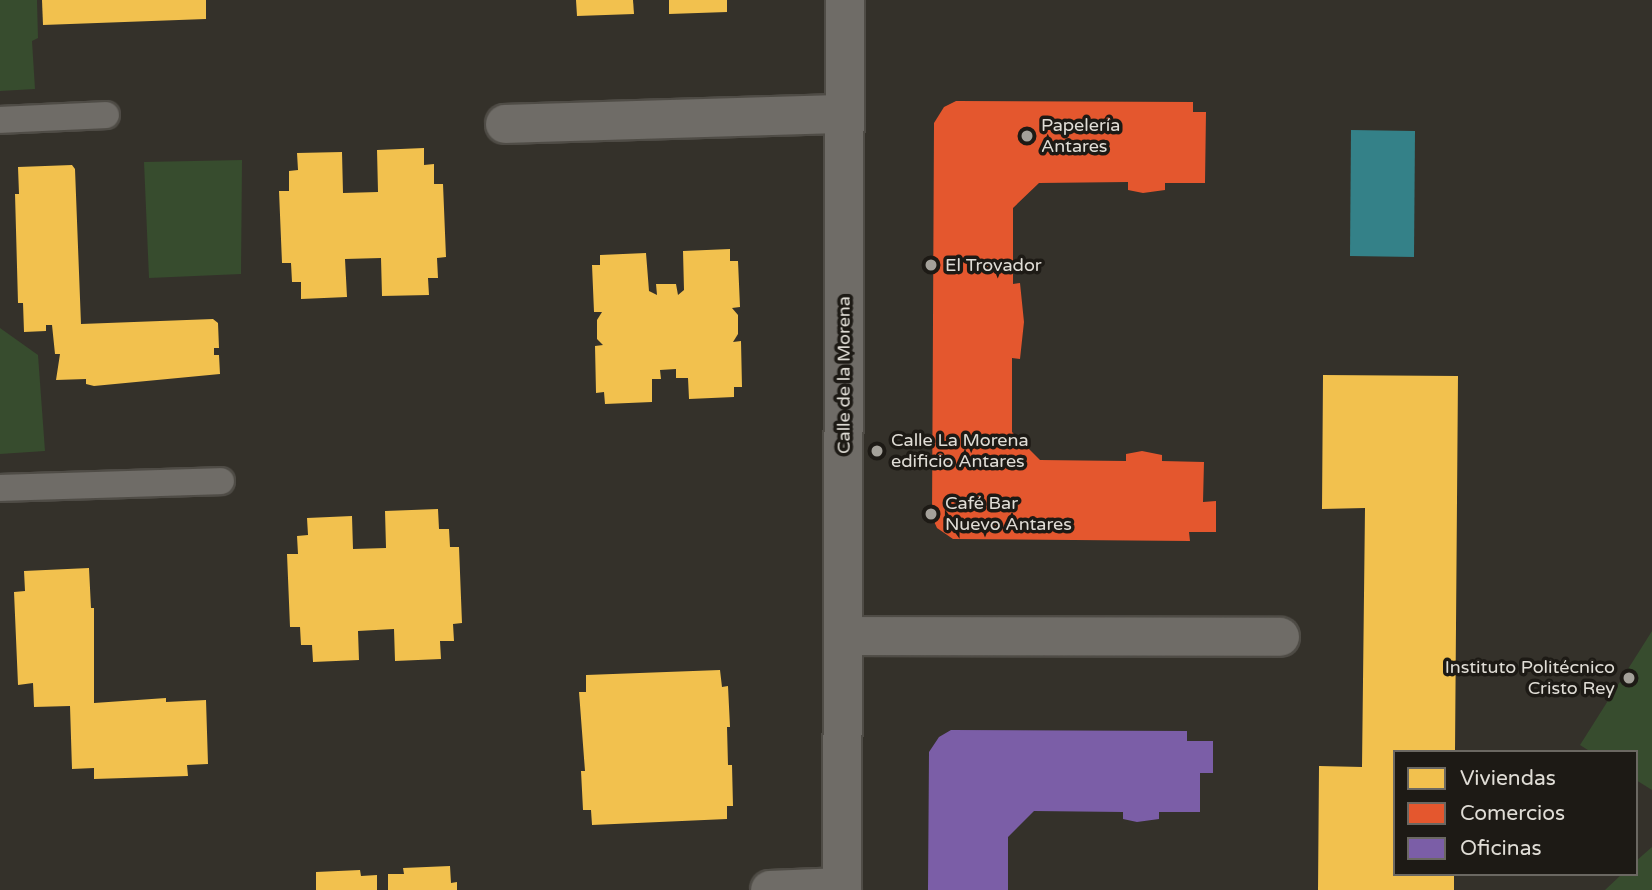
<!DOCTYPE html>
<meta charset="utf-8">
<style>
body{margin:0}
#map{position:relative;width:1652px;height:890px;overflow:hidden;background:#34312a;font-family:"Varela Round",sans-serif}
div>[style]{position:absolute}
.green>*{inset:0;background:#374c2e}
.water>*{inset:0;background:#348188}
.homes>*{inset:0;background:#f2c14e}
.shops>*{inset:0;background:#e4572e}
.offices>*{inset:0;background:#7b5ea7}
.roads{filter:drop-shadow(2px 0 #4f4c46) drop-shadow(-2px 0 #4f4c46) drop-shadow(0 2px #4f4c46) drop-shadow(0 -2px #4f4c46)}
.lane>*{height:26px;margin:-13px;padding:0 13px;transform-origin:13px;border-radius:13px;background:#6f6c67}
.street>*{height:38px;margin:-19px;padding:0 19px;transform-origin:19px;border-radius:19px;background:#6f6c67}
.dots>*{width:19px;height:19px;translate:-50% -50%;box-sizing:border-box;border:4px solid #1d1a15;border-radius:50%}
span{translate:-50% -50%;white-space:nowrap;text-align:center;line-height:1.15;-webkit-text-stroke:7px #1d1a15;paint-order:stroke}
.poi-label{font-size:18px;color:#e0ddd6}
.left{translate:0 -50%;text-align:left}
.right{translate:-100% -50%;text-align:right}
.street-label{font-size:18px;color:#e0ddd6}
.legend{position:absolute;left:1393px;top:750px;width:245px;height:126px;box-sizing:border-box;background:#1d1a15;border:2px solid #6b6862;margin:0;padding:9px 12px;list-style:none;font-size:21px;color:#e0ddd6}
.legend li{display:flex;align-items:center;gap:14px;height:35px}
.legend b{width:35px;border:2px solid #6b6862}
</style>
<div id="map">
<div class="green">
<i style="clip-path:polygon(0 0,37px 0,38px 38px,32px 41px,35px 89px,0 91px)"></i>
<i style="clip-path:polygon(242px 160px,241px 274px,149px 278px,144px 162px)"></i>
<i style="clip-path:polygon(0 328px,38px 355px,45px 451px,0 454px)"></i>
<i style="clip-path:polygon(1652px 631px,1652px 790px,1636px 780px,1636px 752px,1591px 752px,1580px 745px)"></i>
<i style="clip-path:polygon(1652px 847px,1652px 890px,1605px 890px,1622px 874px,1636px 874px,1636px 861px)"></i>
</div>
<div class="water">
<i style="clip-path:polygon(1351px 130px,1415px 131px,1414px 257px,1350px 256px)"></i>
</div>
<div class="homes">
<i style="clip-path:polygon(42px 0,206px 0,206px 19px,43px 25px)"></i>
<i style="clip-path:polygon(576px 0,633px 0,634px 14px,577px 16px)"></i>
<i style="clip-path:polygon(669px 0,727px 0,727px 12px,669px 14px)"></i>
<i style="clip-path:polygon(424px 148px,424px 165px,434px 164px,434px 184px,443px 184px,446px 257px,437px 258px,438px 278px,428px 278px,429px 295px,382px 296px,381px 258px,345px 259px,347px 297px,301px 299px,301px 282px,292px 282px,291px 263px,282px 263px,279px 191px,289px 191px,289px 171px,298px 170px,297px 153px,342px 152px,343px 193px,378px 192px,377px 150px)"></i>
<i style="clip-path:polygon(72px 165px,75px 169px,81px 324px,213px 319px,218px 323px,219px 348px,214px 348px,214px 355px,219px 355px,220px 374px,94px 386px,86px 384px,86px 379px,56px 380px,60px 354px,55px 354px,52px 325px,46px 325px,46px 331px,24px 332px,23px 303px,18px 303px,15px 194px,19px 194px,18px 167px)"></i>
<i style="clip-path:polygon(730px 249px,730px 261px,738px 261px,740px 307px,732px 308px,738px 315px,738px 334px,733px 342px,741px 341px,742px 387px,734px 387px,734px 397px,689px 399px,688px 378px,676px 378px,676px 369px,660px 370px,661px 379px,652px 379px,652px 402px,605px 404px,604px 392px,596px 393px,595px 346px,603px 345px,597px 339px,597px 320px,602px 312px,594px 312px,592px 265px,600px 265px,600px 255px,646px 253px,649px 291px,657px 295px,656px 284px,676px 284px,678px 295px,684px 290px,683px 251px)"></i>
<i style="clip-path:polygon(1323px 375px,1458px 376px,1455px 752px,1395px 752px,1395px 874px,1454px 874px,1454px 890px,1318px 890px,1319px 766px,1362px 767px,1365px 508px,1322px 509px)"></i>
<i style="clip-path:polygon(438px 509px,439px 529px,449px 529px,450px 547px,459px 547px,462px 623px,453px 624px,454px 641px,440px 641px,441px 659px,395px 661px,394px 629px,358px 631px,359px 660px,313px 662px,312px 645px,301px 645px,300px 627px,290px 627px,287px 554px,298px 554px,297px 536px,308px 535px,307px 518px,352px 516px,353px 549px,386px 548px,385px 511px)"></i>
<i style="clip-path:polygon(89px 568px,91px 608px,94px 608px,94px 703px,166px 698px,166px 702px,206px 700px,208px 764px,187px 765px,188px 776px,94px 779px,94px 768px,72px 769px,70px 706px,34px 707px,33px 683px,18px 685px,14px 592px,25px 591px,24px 571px)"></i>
<i style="clip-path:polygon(720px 670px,722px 687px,728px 686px,730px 727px,727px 727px,728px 765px,732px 765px,733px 806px,727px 806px,727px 819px,592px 825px,591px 810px,583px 810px,581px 771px,585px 771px,579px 692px,586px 692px,586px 675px)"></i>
<i style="clip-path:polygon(450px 866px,451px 883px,457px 882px,457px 890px,388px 890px,388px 874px,404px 874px,403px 868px)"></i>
<i style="clip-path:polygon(360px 870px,361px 876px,377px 875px,377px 890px,316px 890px,316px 872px)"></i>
</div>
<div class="shops">
<i style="clip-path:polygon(956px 101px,1193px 102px,1193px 112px,1206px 112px,1205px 183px,1165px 183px,1165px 190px,1143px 193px,1128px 190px,1128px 182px,1039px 183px,1013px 208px,1013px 284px,1020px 283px,1024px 322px,1020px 359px,1012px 358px,1012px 432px,1040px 460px,1126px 461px,1126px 454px,1142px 451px,1162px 455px,1162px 461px,1204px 462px,1203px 502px,1216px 501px,1216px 532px,1189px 532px,1190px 541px,953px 539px,937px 528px,932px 517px,934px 123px,944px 107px)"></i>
</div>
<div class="offices">
<i style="clip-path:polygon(951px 730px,1187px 731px,1187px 741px,1213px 741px,1213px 773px,1200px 773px,1200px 812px,1159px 812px,1159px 819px,1137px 822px,1123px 819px,1123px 812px,1034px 811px,1008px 837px,1008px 890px,928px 890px,929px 752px,939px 737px)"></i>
</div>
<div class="roads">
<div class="lane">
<i style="left:0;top:120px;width:106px;rotate:-2.7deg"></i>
<i style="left:0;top:488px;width:221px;rotate:-1.8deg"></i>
</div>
<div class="street">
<i style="left:505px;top:124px;width:340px;rotate:-1.7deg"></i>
<i style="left:843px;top:636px;width:437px;rotate:0.1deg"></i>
<i style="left:770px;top:890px;width:72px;rotate:-2.4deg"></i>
<i style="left:842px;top:890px;width:890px;rotate:-89.81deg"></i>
</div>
</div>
<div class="dots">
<i style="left:1027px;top:136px;background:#a4a19a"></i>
<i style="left:931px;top:265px;background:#a4a19a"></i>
<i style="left:877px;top:451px;background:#a4a19a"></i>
<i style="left:931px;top:514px;background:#a4a19a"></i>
<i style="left:1629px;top:678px;background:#a4a19a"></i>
</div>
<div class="poi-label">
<span class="left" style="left:1041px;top:136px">Papelería<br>Antares</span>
<span class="left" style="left:945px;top:265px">El Trovador</span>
<span class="left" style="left:891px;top:451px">Calle La Morena<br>edificio Antares</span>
<span class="left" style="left:945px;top:514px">Café Bar<br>Nuevo Antares</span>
<span class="right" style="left:1615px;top:678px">Instituto Politécnico<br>Cristo Rey</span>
</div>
<div class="street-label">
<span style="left:844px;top:375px;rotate:-90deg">Calle de la Morena</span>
</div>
<ul class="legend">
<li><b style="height:19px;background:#f2c14e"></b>Viviendas</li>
<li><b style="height:19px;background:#e4572e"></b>Comercios</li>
<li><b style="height:19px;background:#7b5ea7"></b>Oficinas</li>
</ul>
</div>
